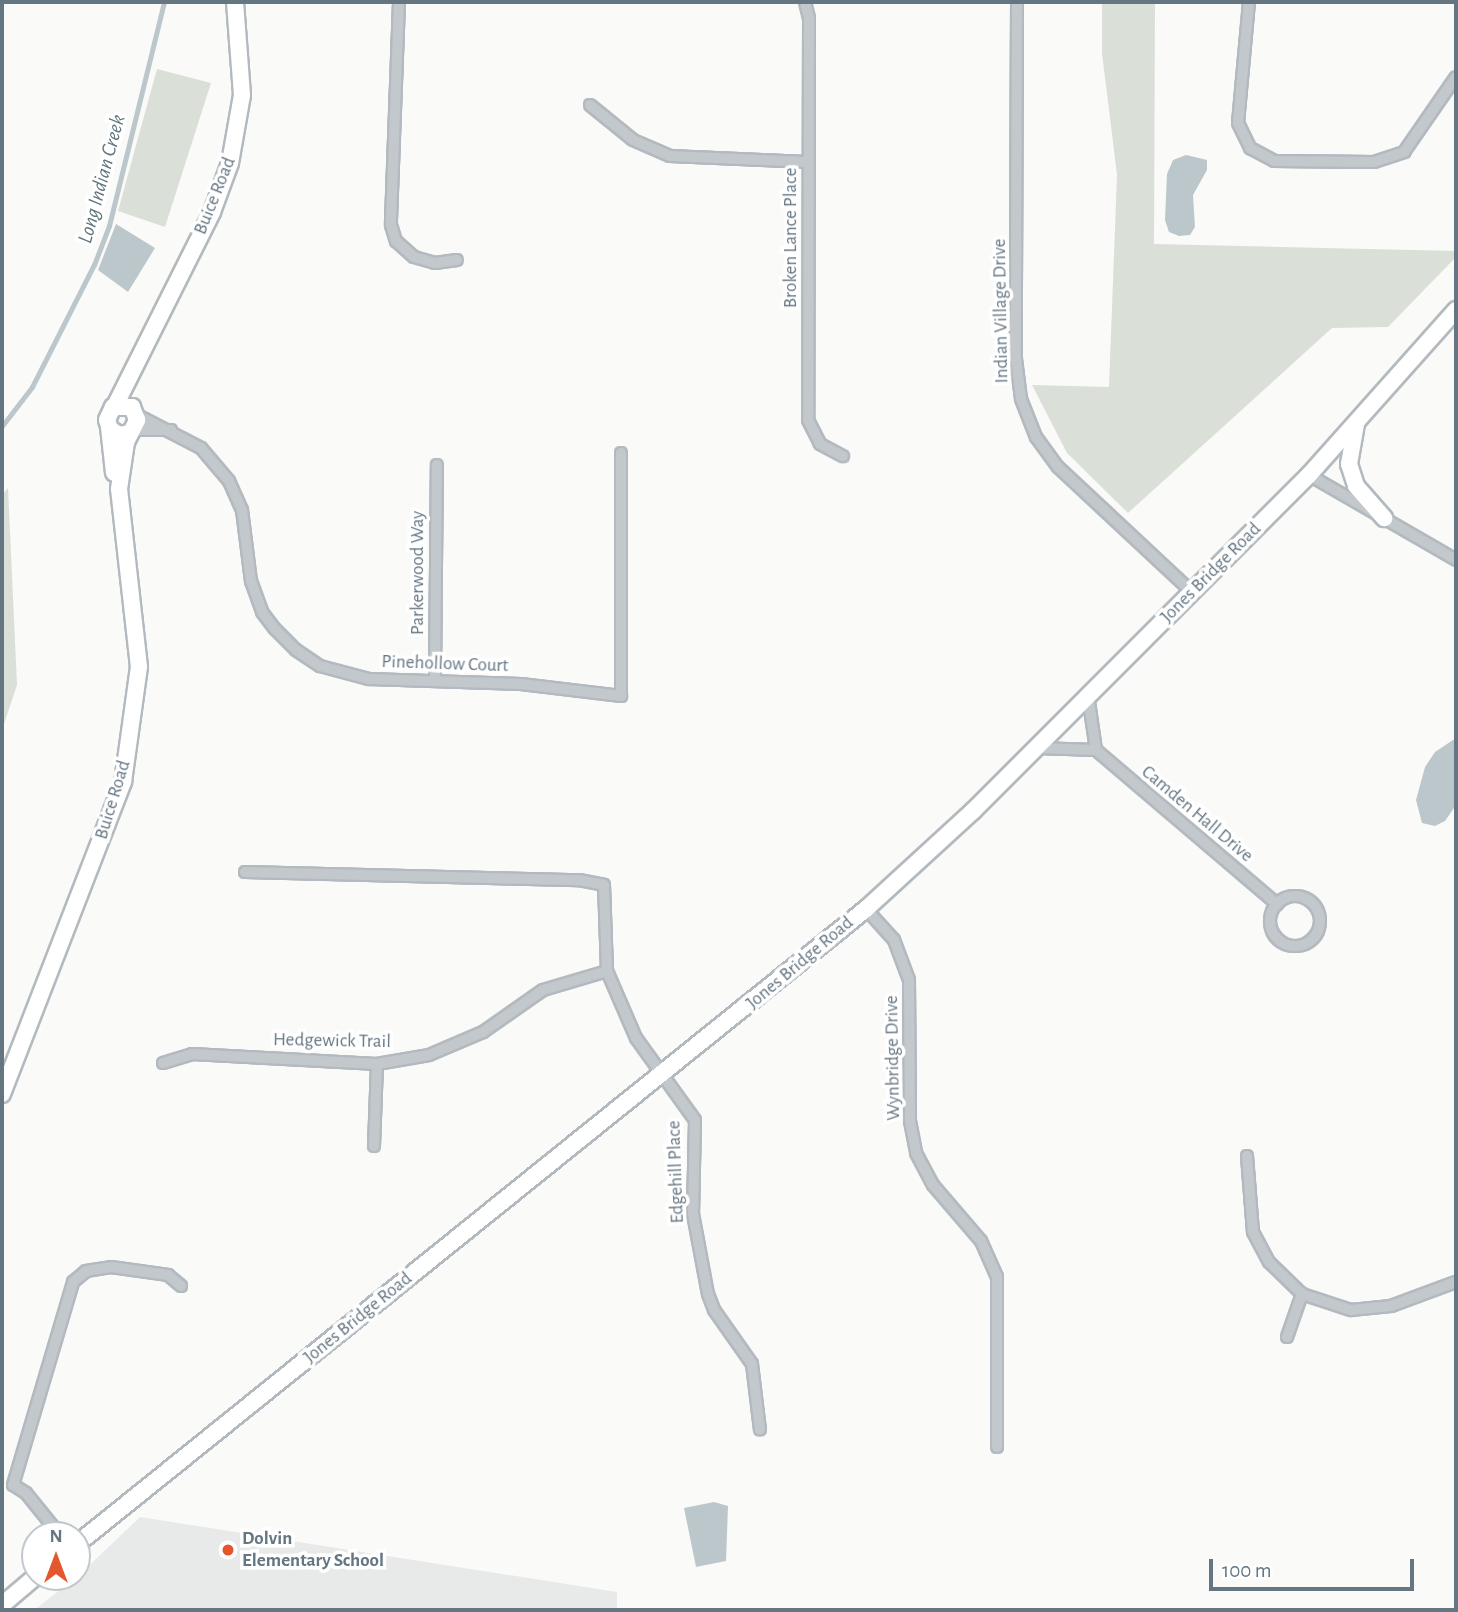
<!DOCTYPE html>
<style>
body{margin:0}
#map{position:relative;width:1458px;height:1612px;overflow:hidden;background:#fafaf8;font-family:"Alegreya Sans",sans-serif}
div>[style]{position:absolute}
.built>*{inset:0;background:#e8e9e9}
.green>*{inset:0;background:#dadfd7}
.water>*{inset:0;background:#bbc7cb}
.stream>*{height:4.5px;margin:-2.25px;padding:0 2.25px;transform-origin:2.25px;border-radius:2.25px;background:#bbc7cb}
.roads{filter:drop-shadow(2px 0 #b3babf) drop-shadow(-2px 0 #b3babf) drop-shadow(0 2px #b3babf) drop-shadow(0 -2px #b3babf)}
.street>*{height:10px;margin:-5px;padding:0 5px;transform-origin:5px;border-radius:5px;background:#c3c8cc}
.street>.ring{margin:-5px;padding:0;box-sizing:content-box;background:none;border:10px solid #c3c8cc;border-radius:50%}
.secondary>*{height:16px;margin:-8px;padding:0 8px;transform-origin:8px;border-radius:8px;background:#fff}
.dots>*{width:19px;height:19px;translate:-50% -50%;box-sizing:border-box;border:4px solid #fff;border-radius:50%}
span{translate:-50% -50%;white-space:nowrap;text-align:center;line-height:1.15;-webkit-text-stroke:7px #fff;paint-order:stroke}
.street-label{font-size:19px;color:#657683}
.poi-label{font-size:19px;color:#657683;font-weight:700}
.left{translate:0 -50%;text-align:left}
.water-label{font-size:21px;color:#60757c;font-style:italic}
.frame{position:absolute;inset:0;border:4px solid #657683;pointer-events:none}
.north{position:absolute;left:21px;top:1521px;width:70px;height:70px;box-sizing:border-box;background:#fff;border:2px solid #c1c8cd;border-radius:50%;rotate:0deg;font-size:19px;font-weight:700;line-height:28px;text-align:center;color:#657683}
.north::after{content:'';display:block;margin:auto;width:24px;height:32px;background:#e4572e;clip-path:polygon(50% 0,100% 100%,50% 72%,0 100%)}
.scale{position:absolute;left:1209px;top:1559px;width:205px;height:32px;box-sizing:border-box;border:4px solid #657683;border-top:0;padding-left:9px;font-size:21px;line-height:24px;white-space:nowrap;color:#657683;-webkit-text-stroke:5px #fff;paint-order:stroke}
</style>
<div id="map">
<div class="built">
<i style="clip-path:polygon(140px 1517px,617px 1592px,617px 1610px,34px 1610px,77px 1577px)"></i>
</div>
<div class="green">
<i style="clip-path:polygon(1102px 2px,1155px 2px,1154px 244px,1456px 251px,1456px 257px,1388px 327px,1332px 328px,1128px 513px,1067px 453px,1032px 385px,1109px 387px,1117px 175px,1102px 53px)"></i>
<i style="clip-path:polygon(157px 69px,211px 83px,165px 227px,118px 211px)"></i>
<i style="clip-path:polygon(8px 488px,17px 685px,2px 730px,2px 495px)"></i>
</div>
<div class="water">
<i style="clip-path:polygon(1186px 155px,1207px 160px,1207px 170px,1193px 195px,1195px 227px,1190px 235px,1179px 236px,1169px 232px,1165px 220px,1167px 174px,1173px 160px)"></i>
<i style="clip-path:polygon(116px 224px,155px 248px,128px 292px,98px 270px)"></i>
<i style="clip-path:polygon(1456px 738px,1456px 805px,1445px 821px,1435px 826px,1422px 823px,1416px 800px,1425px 767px,1435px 752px)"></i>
<i style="clip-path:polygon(714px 1502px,728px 1506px,726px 1561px,696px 1567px,684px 1508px)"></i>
</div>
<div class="stream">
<i style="left:2px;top:426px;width:49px;rotate:-52.4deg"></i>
<i style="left:32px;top:387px;width:137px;rotate:-63.1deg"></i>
<i style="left:94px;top:265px;width:42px;rotate:-69deg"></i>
<i style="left:109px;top:226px;width:231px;rotate:-76.2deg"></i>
</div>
<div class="roads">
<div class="street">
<i style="left:399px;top:2px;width:223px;rotate:92.1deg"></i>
<i style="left:391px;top:225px;width:17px;rotate:73deg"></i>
<i style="left:396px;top:241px;width:24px;rotate:42deg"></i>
<i style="left:414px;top:257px;width:22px;rotate:16deg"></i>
<i style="left:435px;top:263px;width:22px;rotate:-8deg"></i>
<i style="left:805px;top:2px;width:16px;rotate:76deg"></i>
<i style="left:809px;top:18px;width:402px;rotate:90.1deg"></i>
<i style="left:808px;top:420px;width:27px;rotate:63deg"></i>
<i style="left:820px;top:444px;width:26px;rotate:28deg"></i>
<i style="left:1017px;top:2px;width:357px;rotate:90.2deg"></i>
<i style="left:1016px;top:359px;width:40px;rotate:82.9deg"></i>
<i style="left:1021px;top:399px;width:41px;rotate:68.5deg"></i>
<i style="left:1036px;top:437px;width:37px;rotate:54deg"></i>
<i style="left:1058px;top:467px;width:183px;rotate:43deg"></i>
<i style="left:1249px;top:2px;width:121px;rotate:95.2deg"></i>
<i style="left:1238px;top:123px;width:28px;rotate:64deg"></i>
<i style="left:1250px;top:148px;width:27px;rotate:28deg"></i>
<i style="left:1274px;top:161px;width:100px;rotate:0.6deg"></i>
<i style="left:1374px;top:162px;width:32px;rotate:-18deg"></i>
<i style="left:1404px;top:152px;width:91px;rotate:-55.3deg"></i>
<i style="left:590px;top:105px;width:55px;rotate:39.1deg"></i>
<i style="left:633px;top:140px;width:40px;rotate:23.4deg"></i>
<i style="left:670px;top:156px;width:138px;rotate:2.5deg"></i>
<i style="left:137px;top:415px;width:72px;rotate:27.3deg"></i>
<i style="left:201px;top:448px;width:43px;rotate:49.7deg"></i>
<i style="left:229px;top:481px;width:32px;rotate:66deg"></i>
<i style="left:242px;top:510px;width:72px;rotate:82.8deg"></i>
<i style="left:251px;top:581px;width:33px;rotate:70deg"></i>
<i style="left:262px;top:612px;width:21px;rotate:53deg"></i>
<i style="left:275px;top:629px;width:30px;rotate:45deg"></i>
<i style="left:296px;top:650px;width:29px;rotate:34deg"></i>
<i style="left:320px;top:666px;width:51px;rotate:14.9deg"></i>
<i style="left:369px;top:679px;width:152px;rotate:1.9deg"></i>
<i style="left:521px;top:684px;width:101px;rotate:6.8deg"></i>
<i style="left:621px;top:696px;width:243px;rotate:-90deg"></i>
<i style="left:133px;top:430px;width:38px"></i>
<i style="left:1309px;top:475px;width:170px;rotate:30deg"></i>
<i style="left:435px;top:680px;width:215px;rotate:-89.5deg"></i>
<i style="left:1037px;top:748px;width:59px;rotate:1.9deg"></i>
<i style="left:1096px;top:750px;width:56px;rotate:-98.3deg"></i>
<i style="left:1096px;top:750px;width:238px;rotate:40.4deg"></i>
<i style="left:245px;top:872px;width:334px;rotate:1.4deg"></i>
<i style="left:579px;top:880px;width:25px;rotate:11deg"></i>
<i style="left:604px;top:885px;width:86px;rotate:88deg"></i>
<i style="left:607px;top:971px;width:73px;rotate:66.6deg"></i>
<i style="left:636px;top:1038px;width:101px;rotate:54.3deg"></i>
<i style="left:695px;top:1120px;width:94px;rotate:91.2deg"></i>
<i style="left:693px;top:1214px;width:81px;rotate:79.4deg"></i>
<i style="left:708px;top:1294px;width:17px;rotate:69deg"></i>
<i style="left:714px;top:1310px;width:66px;rotate:54.9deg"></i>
<i style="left:752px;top:1364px;width:66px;rotate:83.1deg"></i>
<i class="ring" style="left:1270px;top:896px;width:40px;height:40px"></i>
<i style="left:866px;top:909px;width:42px;rotate:47.9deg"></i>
<i style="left:894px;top:940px;width:43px;rotate:69.4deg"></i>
<i style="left:909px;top:980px;width:141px;rotate:89.6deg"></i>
<i style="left:910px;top:1121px;width:33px;rotate:79deg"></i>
<i style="left:916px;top:1153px;width:36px;rotate:62deg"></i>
<i style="left:933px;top:1185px;width:74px;rotate:49.4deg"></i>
<i style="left:981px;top:1241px;width:39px;rotate:66deg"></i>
<i style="left:997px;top:1277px;width:170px;rotate:90deg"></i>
<i style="left:163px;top:1063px;width:30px;rotate:-17deg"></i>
<i style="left:192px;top:1054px;width:185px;rotate:3.1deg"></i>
<i style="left:377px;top:1064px;width:53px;rotate:-9.8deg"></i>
<i style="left:429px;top:1055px;width:59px;rotate:-23.1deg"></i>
<i style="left:483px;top:1032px;width:73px;rotate:-35deg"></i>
<i style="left:543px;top:990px;width:67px;rotate:-16.5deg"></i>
<i style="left:374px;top:1146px;width:82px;rotate:-87.9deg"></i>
<i style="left:1247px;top:1156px;width:76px;rotate:85.5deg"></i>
<i style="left:1253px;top:1232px;width:34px;rotate:62deg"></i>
<i style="left:1269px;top:1262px;width:46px;rotate:44.1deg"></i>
<i style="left:1302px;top:1294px;width:52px;rotate:18.1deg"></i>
<i style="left:1351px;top:1310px;width:40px;rotate:-5.7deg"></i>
<i style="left:1391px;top:1306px;width:69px;rotate:-20.3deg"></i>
<i style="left:1287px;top:1337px;width:46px;rotate:-70.8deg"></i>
<i style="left:60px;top:1535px;width:54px;rotate:-129deg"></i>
<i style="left:26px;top:1493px;width:15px;rotate:-148deg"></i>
<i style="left:13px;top:1485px;width:212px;rotate:-73.5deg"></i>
<i style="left:73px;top:1282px;width:17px;rotate:-40deg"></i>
<i style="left:86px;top:1271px;width:25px;rotate:-9deg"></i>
<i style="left:111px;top:1267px;width:58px;rotate:8deg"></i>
<i style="left:168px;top:1275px;width:17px;rotate:40deg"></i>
</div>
<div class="secondary">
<i style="left:115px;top:406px;width:217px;rotate:-63.4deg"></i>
<i style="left:212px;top:212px;width:52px;rotate:-69.8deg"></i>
<i style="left:230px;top:163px;width:69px;rotate:-80deg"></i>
<i style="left:242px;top:95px;width:93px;rotate:-94.3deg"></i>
<i style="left:1356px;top:424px;width:41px;rotate:99.9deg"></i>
<i style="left:1349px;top:464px;width:23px;rotate:72deg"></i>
<i style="left:1356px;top:486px;width:43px;rotate:48.8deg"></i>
<i style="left:109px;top:427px;width:46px;rotate:83.8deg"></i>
<i style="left:2px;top:1094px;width:335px;rotate:-68.8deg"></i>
<i style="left:123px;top:782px;width:116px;rotate:-82.1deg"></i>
<i style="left:139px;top:667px;width:179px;rotate:-96.4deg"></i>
<i style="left:119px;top:489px;width:48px;rotate:-81.5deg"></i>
<i style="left:126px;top:442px;width:25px;rotate:-63deg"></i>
<i style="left:137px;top:420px;width:14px;rotate:-111deg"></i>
<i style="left:132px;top:407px;width:19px;rotate:180deg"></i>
<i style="left:113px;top:407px;width:14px;rotate:115deg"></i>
<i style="left:107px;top:420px;width:9px;rotate:72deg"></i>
<i style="left:110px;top:429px;width:11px;rotate:34deg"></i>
<i style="left:119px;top:435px;width:10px;rotate:-11deg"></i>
<i style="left:77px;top:1544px;width:1013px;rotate:-38.83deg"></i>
<i style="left:866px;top:909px;width:145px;rotate:-42.5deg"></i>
<i style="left:973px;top:811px;width:475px;rotate:-45deg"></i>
<i style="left:1309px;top:475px;width:221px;rotate:-48.3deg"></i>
<i style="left:2px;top:1605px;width:43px;rotate:-40.3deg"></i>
</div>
</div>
<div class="dots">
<i style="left:228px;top:1550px;background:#e4572e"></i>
</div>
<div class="street-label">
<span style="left:215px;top:196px;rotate:-68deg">Buice Road</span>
<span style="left:791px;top:238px;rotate:-90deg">Broken Lance Place</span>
<span style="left:1001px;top:311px;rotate:-91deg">Indian Village Drive</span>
<span style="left:418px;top:573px;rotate:-90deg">Parkerwood Way</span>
<span style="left:1211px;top:573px;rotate:-45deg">Jones Bridge Road</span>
<span style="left:445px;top:664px;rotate:2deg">Pinehollow Court</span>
<span style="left:113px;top:800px;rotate:-73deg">Buice Road</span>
<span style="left:1197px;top:814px;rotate:40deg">Camden Hall Drive</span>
<span style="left:800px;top:963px;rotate:-40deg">Jones Bridge Road</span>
<span style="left:332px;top:1041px;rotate:1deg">Hedgewick Trail</span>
<span style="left:893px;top:1058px;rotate:-91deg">Wynbridge Drive</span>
<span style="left:676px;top:1172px;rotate:-92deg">Edgehill Place</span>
<span style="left:358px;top:1318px;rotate:-39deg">Jones Bridge Road</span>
</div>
<div class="poi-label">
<span class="left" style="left:242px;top:1550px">Dolvin<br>Elementary School</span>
</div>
<div class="water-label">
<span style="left:102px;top:179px;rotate:-75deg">Long Indian Creek</span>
</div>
<div class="frame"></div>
<div class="north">N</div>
<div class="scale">100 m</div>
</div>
